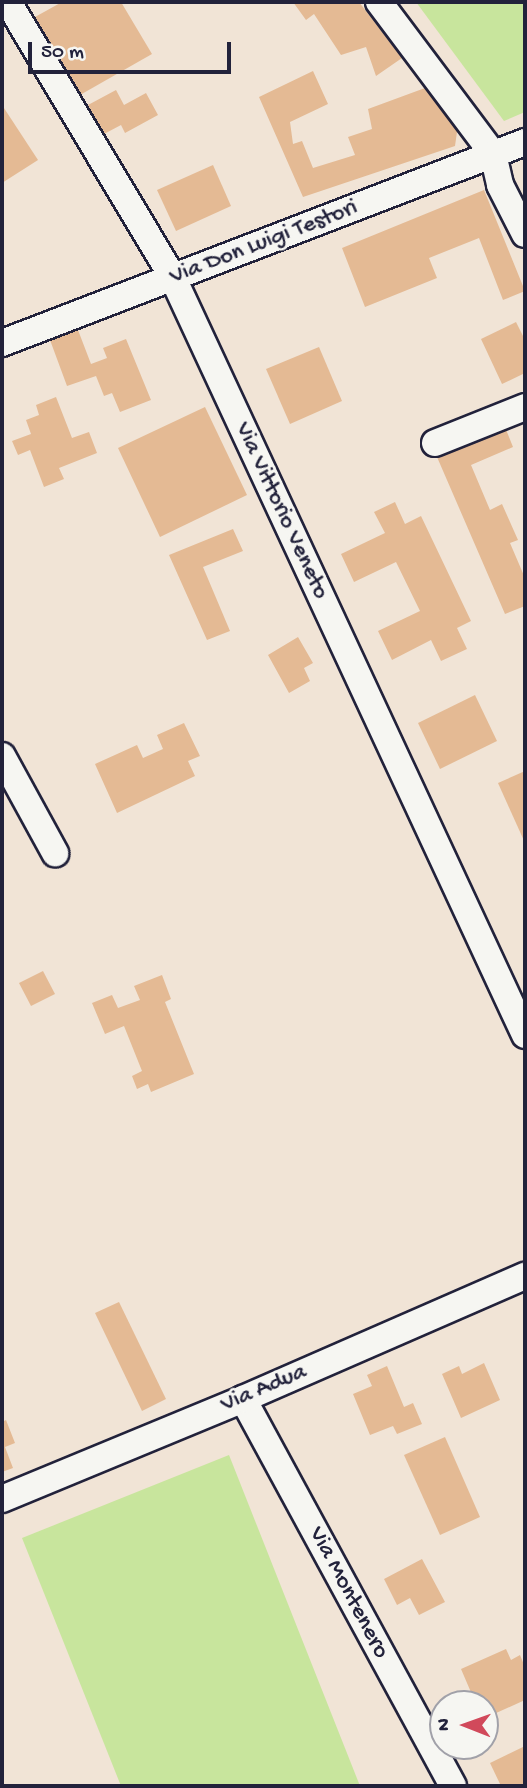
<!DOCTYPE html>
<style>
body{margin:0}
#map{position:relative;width:527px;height:1788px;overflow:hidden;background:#f1e4d6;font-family:"Gochi Hand",sans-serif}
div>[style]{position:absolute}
.green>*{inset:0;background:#c8e59d}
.building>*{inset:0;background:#e4ba94}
.roads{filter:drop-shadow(2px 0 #22223b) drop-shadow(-2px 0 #22223b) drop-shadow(0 2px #22223b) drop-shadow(0 -2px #22223b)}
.minor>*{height:26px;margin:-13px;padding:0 13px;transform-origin:13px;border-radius:13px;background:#f6f6f2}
span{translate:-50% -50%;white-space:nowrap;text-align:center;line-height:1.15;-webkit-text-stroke:5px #f6f6f2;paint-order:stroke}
.street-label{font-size:24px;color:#22223b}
.frame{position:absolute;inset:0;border:4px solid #22223b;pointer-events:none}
.north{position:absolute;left:429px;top:1690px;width:70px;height:70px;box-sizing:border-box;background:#f6f6f2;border:2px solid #a1a1a9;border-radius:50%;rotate:271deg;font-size:19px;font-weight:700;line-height:28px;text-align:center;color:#22223b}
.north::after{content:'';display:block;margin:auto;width:24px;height:32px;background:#d1495b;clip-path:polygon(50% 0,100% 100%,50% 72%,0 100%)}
.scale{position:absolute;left:28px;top:42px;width:203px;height:32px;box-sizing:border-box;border:4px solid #22223b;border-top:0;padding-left:9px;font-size:21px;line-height:24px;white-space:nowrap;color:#22223b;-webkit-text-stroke:5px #f6f6f2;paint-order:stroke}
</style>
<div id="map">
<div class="green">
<i style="clip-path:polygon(416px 2px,525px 2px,525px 112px,504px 121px)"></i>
<i style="clip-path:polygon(229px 1455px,360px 1786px,121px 1786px,22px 1538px)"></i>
</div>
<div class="building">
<i style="clip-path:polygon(62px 2px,121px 2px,152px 54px,80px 95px,35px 17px)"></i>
<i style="clip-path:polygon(293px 2px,359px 2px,402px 58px,376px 76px,366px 47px,341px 55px,314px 14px,306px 20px)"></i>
<i style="clip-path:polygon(313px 71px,328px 104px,290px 122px,293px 144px,302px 141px,313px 168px,355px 155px,348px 137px,372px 129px,368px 109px,425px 88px,458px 125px,455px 146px,303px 197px,259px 97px)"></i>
<i style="clip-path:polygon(116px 90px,124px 105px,146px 93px,158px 115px,125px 133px,121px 125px,104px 134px,88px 105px)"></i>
<i style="clip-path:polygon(2px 105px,38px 160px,2px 183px)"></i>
<i style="clip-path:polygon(213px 165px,231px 206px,176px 231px,157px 190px)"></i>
<i style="clip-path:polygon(484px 190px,525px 291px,503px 300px,479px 238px,429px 258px,437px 278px,365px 307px,342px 248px)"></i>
<i style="clip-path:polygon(516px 322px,525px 340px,525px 373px,502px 384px,481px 339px)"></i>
<i style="clip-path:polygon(78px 330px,91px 364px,107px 358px,103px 348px,126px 339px,151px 400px,120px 412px,112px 393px,104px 396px,96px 376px,67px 386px,50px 340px)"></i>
<i style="clip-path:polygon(319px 347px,342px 401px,290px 424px,266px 369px)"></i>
<i style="clip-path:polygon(56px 397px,72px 438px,89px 432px,97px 453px,59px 468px,64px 479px,44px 487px,30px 450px,18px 455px,12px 441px,31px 434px,26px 420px,39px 415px,36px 405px)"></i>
<i style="clip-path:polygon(205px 407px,247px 495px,160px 537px,118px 448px)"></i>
<i style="clip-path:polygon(505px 427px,513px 447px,471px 465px,490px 510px,502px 504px,518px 540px,510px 543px,525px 578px,525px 606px,505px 614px,437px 457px)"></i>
<i style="clip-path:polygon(395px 502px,405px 524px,421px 516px,471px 621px,457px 628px,467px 649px,441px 661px,431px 640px,392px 660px,378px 631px,420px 611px,396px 562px,354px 582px,341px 554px,385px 533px,374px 512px)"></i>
<i style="clip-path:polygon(233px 529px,243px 551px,203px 567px,230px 631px,207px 640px,169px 555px)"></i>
<i style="clip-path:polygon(298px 637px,313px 663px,304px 668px,310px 681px,289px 693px,268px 655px)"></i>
<i style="clip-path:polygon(475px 695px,497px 741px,440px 769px,418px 723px)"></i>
<i style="clip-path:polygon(184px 723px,200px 756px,188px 761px,195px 776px,117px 813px,95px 764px,137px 745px,143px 758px,163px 749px,157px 735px)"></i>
<i style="clip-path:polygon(525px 771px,525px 843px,498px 783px)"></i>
<i style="clip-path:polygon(43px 971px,55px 994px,31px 1006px,19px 983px)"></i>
<i style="clip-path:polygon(162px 975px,171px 999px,165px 1002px,194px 1074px,151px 1092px,148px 1084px,137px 1089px,132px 1076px,142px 1071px,124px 1026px,105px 1034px,92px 1003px,112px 995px,118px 1008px,140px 1000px,134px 986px)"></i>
<i style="clip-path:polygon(119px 1302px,166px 1399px,142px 1411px,95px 1313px)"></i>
<i style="clip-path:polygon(484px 1363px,500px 1400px,461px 1418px,442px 1374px,459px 1366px,462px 1374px)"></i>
<i style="clip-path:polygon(387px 1366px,404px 1407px,413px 1403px,422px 1424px,397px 1434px,393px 1426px,370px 1435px,353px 1394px,372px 1386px,367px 1375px)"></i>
<i style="clip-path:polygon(6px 1420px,15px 1443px,5px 1447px,13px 1468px,2px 1472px,2px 1422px)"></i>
<i style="clip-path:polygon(445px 1437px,480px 1517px,440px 1535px,404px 1455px)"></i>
<i style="clip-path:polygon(422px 1559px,445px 1602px,419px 1615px,410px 1598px,397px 1605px,384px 1579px)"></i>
<i style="clip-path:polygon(506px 1649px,511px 1660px,520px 1655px,525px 1667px,525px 1700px,485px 1718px,485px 1704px,476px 1704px,461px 1669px)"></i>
<i style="clip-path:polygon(525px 1746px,525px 1786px,501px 1786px,490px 1763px)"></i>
</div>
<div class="roads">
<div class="minor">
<i style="left:8px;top:2px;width:322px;rotate:59.1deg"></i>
<i style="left:173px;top:278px;width:835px;rotate:65.06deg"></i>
<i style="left:379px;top:2px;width:190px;rotate:53.1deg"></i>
<i style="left:493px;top:154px;width:32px;rotate:77deg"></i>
<i style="left:500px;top:185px;width:55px;rotate:63deg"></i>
<i style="left:2px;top:343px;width:560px;rotate:-21.02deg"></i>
<i style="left:435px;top:443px;width:97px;rotate:-21.8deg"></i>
<i style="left:2px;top:756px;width:111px;rotate:61.3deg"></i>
<i style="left:243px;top:1399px;width:440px;rotate:61.5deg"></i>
<i style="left:2px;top:1499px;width:261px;rotate:-22.5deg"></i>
<i style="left:243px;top:1399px;width:308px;rotate:-23.6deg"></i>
</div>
</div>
<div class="street-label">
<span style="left:264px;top:243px;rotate:-21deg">Via Don Luigi Testori</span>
<span style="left:281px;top:511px;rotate:65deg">Via Vittorio Veneto</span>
<span style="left:264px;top:1389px;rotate:-23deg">Via Adua</span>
<span style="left:348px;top:1593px;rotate:62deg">Via Montenero</span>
</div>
<div class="frame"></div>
<div class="north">N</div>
<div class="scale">50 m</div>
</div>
